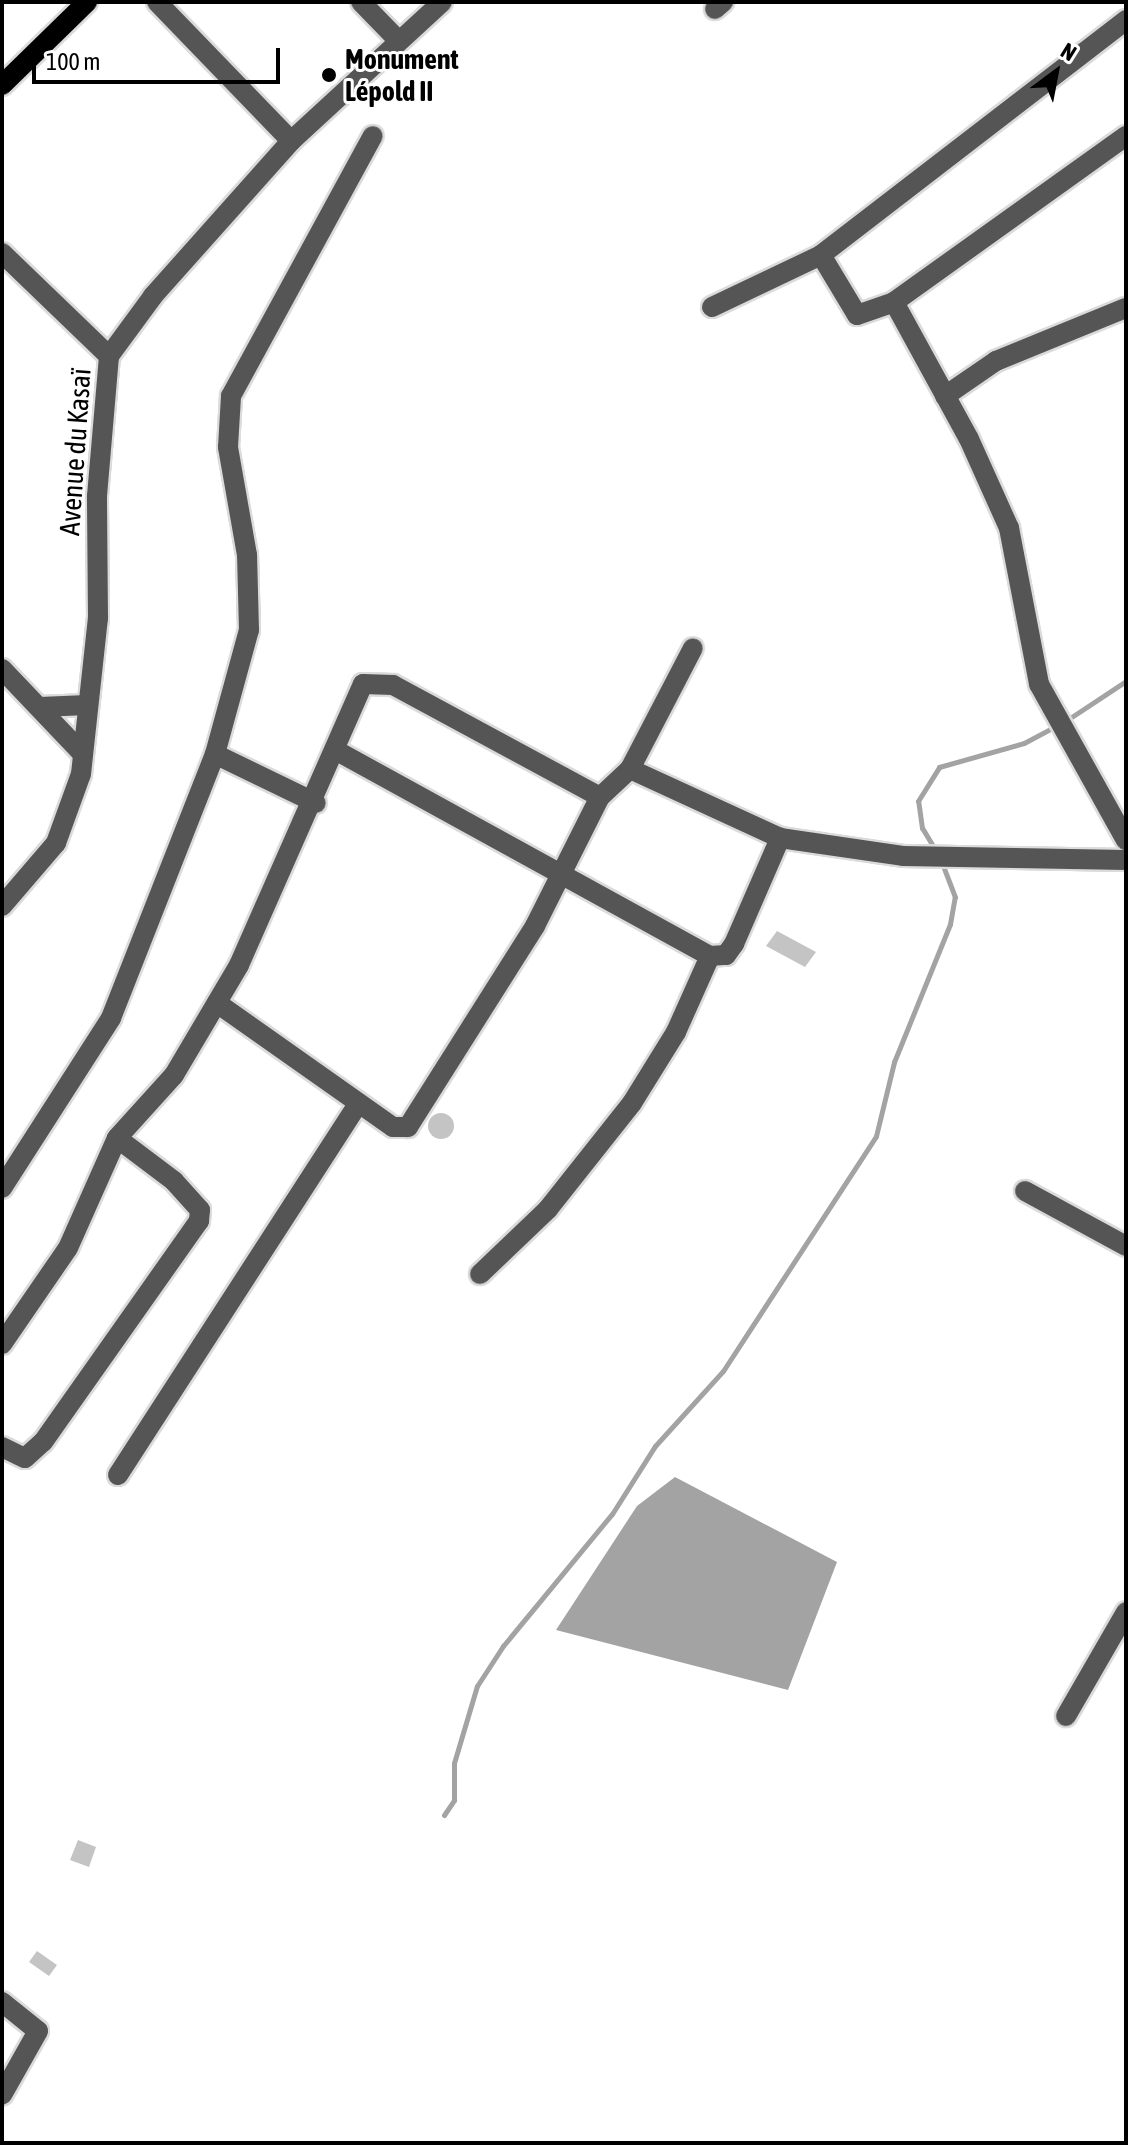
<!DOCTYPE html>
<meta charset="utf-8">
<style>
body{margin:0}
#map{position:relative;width:1128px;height:2145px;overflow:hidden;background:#fff;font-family:"Asap Condensed",sans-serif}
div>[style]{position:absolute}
.water>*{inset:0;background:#a3a3a3}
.stream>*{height:5px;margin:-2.5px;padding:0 2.5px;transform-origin:2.5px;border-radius:2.5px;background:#a3a3a3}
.building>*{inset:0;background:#c4c4c4}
.round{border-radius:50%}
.roads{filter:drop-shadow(2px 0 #dbdbdb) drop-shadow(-2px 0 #dbdbdb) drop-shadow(0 2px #dbdbdb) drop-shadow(0 -2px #dbdbdb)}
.minor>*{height:20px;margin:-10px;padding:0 10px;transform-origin:10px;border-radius:10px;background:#555}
.major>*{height:20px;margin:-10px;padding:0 10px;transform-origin:10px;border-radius:10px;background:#000}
.dots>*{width:22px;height:22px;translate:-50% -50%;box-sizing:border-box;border:4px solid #fff;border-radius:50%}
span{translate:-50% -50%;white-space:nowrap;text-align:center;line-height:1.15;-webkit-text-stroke:6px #fff;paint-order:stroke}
.poi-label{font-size:28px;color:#000;font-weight:700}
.left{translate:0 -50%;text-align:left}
.street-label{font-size:28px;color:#000}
.frame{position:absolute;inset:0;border:4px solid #000;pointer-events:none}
.north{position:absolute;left:1016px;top:32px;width:80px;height:80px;-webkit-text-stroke:6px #fff;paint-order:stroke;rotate:32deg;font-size:22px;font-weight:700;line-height:32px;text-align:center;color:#000}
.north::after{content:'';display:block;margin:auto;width:28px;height:36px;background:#000;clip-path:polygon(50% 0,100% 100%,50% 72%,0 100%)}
.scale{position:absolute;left:32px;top:48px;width:248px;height:36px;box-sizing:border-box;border:4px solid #000;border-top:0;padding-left:10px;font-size:24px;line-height:28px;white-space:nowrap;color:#000;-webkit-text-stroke:6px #fff;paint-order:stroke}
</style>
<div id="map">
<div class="water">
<i style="clip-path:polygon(675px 1477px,837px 1562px,788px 1690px,556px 1630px,637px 1506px)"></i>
</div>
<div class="stream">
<i style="left:1067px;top:720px;width:71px;rotate:-33.5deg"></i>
<i style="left:936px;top:851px;width:27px;rotate:-121deg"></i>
<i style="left:922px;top:828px;width:27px;rotate:-98deg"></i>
<i style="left:918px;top:801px;width:40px;rotate:-58deg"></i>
<i style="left:939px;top:767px;width:88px;rotate:-15.8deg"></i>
<i style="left:1024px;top:743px;width:38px;rotate:-28deg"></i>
<i style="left:444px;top:1815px;width:18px;rotate:-56deg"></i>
<i style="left:454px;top:1800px;width:37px;rotate:-90deg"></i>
<i style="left:454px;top:1763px;width:80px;rotate:-73.4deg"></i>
<i style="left:477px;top:1686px;width:48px;rotate:-57deg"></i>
<i style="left:503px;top:1646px;width:171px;rotate:-50.5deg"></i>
<i style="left:612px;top:1514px;width:80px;rotate:-57.7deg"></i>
<i style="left:655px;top:1446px;width:101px;rotate:-47.8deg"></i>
<i style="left:723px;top:1371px;width:280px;rotate:-56.9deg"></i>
<i style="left:876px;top:1136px;width:76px;rotate:-76.3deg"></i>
<i style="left:894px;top:1062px;width:149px;rotate:-67.9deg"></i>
<i style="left:950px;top:924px;width:27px;rotate:-80deg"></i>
<i style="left:955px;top:897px;width:36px;rotate:-111deg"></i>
</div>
<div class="building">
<i style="clip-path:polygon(777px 931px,816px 952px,805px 967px,766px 946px)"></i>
<i class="round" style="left:428px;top:1113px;width:26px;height:26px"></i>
<i style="clip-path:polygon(78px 1840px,96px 1847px,89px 1867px,70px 1860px)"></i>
<i style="clip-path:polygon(37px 1951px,57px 1965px,49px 1976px,29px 1962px)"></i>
</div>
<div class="roads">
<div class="minor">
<i style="left:157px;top:2px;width:193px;rotate:46deg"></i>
<i style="left:361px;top:2px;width:52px;rotate:45.8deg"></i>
<i style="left:715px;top:9px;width:11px;rotate:-41deg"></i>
<i style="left:2px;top:253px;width:149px;rotate:43.9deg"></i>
<i style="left:821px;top:255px;width:70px;rotate:59deg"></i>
<i style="left:857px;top:315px;width:39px;rotate:-19deg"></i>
<i style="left:894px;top:302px;width:156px;rotate:61.3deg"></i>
<i style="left:969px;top:439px;width:98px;rotate:65.8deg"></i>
<i style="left:1009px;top:528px;width:159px;rotate:79.1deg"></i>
<i style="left:1039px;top:684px;width:179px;rotate:60.9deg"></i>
<i style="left:894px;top:302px;width:285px;rotate:-35.6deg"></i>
<i style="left:712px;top:307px;width:121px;rotate:-25.5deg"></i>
<i style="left:821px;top:255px;width:385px;rotate:-37.6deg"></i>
<i style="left:945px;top:396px;width:62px;rotate:-34.5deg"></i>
<i style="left:996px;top:361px;width:140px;rotate:-22.2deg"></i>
<i style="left:2px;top:669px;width:116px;rotate:46.4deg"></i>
<i style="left:40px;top:707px;width:47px;rotate:-2.4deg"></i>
<i style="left:337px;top:751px;width:426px;rotate:28.8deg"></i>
<i style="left:710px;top:956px;width:16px;rotate:-4deg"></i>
<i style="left:726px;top:955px;width:14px;rotate:-54deg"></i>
<i style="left:734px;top:944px;width:116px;rotate:-66.5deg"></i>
<i style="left:215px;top:754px;width:112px;rotate:25.9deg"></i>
<i style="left:630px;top:769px;width:165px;rotate:24.7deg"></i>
<i style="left:780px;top:838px;width:124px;rotate:8.3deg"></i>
<i style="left:903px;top:856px;width:223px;rotate:1deg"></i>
<i style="left:2px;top:906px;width:83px;rotate:-49.4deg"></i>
<i style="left:56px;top:843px;width:73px;rotate:-70.1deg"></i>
<i style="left:81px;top:774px;width:157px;rotate:-83.8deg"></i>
<i style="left:98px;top:618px;width:122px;rotate:-90.5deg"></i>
<i style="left:97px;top:496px;width:141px;rotate:-85.1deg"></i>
<i style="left:109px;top:356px;width:74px;rotate:-53.7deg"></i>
<i style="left:153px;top:296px;width:208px;rotate:-48.3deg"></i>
<i style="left:291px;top:141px;width:205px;rotate:-42.6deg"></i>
<i style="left:217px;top:1003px;width:215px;rotate:35.2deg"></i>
<i style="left:393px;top:1127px;width:15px"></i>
<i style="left:408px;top:1127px;width:238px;rotate:-57.7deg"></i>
<i style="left:535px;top:926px;width:144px;rotate:-63.3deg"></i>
<i style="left:600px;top:797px;width:41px;rotate:-43deg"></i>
<i style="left:630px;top:769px;width:136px;rotate:-62.5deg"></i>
<i style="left:2px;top:1188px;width:202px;rotate:-57.3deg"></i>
<i style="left:111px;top:1018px;width:284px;rotate:-68.5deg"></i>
<i style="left:215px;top:754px;width:129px;rotate:-74.7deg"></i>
<i style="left:249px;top:630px;width:75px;rotate:-91.5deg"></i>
<i style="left:247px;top:555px;width:110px;rotate:-100deg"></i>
<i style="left:228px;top:447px;width:51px;rotate:-86.6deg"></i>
<i style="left:231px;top:396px;width:296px;rotate:-61.4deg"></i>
<i style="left:1025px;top:1191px;width:115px;rotate:28.6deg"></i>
<i style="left:480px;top:1274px;width:94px;rotate:-43.7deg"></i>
<i style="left:548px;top:1209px;width:135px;rotate:-51.6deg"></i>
<i style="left:632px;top:1103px;width:84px;rotate:-58.2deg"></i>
<i style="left:676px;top:1032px;width:83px;rotate:-65.9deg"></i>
<i style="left:2px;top:1344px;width:116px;rotate:-55.5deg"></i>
<i style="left:68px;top:1248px;width:120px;rotate:-66deg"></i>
<i style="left:117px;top:1138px;width:85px;rotate:-47.9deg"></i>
<i style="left:174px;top:1075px;width:128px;rotate:-59.4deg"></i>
<i style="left:239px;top:965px;width:307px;rotate:-66.2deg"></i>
<i style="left:363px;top:684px;width:30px;rotate:2deg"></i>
<i style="left:393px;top:685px;width:235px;rotate:28.4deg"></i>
<i style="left:2px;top:1447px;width:25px;rotate:26deg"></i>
<i style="left:25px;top:1458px;width:24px;rotate:-42deg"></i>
<i style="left:43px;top:1442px;width:271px;rotate:-54.8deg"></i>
<i style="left:199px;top:1221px;width:11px;rotate:-85deg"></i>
<i style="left:200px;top:1210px;width:39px;rotate:-132deg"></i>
<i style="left:174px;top:1181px;width:71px;rotate:-143deg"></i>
<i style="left:118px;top:1475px;width:442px;rotate:-57.1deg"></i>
<i style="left:1066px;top:1716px;width:120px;rotate:-60deg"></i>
<i style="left:2px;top:2002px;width:46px;rotate:38.9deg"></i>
<i style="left:38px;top:2031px;width:73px;rotate:119.4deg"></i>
</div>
<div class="major">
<i style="left:2px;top:85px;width:119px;rotate:-44.3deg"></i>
</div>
</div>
<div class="dots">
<i style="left:329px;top:75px;background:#000"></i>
</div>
<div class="poi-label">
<span class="left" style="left:345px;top:75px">Monument<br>Lépold II</span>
</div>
<div class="street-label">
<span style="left:75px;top:452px;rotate:-86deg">Avenue du Kasaï</span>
</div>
<div class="frame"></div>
<div class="north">N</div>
<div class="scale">100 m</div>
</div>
